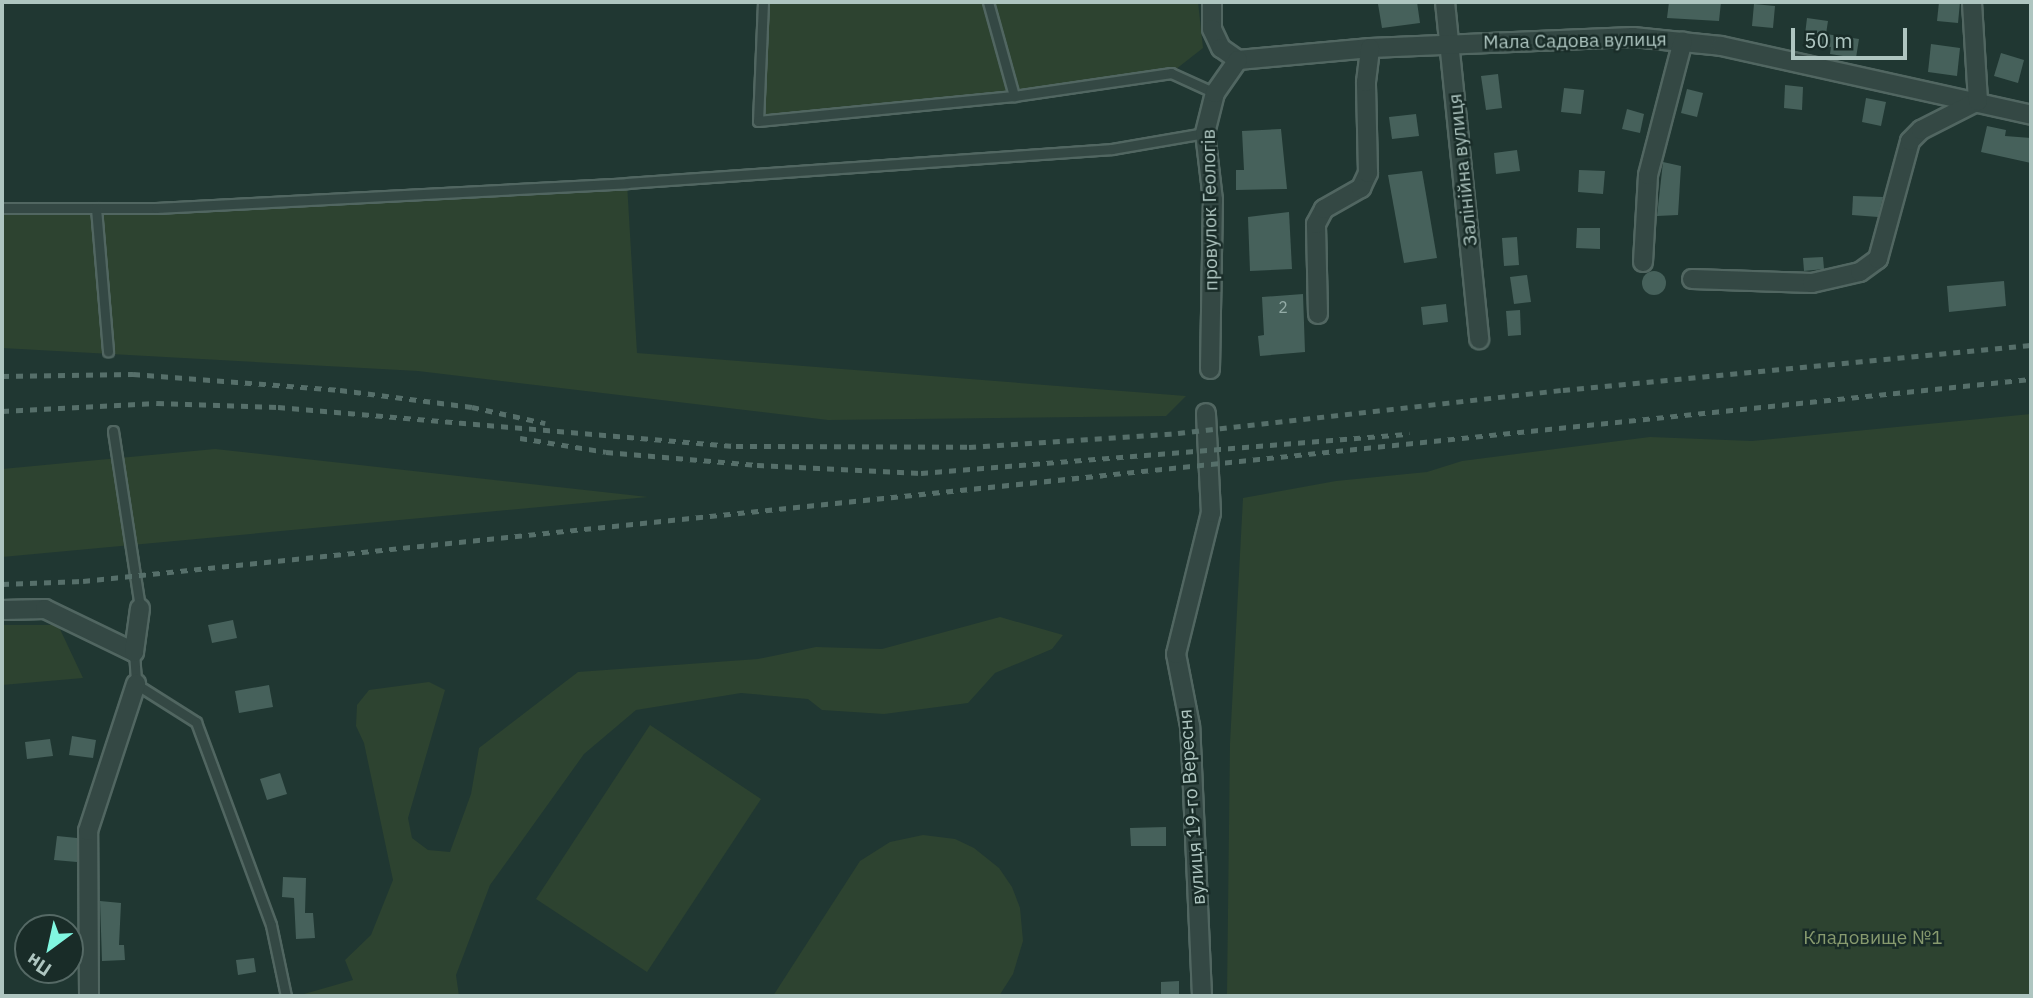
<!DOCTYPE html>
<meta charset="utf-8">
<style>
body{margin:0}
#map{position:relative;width:2033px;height:998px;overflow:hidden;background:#203732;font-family:"IBM Plex Sans",sans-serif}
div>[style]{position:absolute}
.green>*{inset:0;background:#2d4330}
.building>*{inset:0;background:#46615b}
.round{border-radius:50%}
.roads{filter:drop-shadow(2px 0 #516661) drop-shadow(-2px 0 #516661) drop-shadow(0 2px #516661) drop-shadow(0 -2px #516661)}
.lane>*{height:9px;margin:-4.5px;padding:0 4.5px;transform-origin:4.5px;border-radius:4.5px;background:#344844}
.street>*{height:18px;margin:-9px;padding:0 9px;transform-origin:9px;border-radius:9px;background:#344844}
.rail>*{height:4.5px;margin-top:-2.25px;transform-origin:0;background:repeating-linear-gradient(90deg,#566f6a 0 7px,transparent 0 14px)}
span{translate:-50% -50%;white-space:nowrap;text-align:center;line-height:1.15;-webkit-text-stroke:5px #192c28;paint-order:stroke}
.number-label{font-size:16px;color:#94aca7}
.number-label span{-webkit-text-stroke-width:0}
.street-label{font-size:19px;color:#aec5c0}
.park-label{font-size:19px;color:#879a6e}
.frame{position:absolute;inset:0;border:4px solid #aec5c0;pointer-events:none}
.north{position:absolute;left:14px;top:914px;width:70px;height:70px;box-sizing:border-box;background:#192c28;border:2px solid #556965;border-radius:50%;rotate:213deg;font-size:19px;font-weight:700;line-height:28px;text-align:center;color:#aec5c0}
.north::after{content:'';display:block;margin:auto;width:24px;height:32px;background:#81f7e1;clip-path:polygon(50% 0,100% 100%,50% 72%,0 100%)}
.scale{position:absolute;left:1791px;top:28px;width:116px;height:32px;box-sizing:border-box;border:4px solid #aec5c0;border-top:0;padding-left:9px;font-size:21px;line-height:24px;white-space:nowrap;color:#aec5c0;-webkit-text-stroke:5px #192c28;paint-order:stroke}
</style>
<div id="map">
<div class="green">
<i style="clip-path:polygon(757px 2px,1198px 2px,1203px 48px,1171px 73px,1014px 96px,758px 121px)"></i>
<i style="clip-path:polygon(627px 183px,637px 353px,1186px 396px,1166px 416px,828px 420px,418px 371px,2px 348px,2px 208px,156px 208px)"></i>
<i style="clip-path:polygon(2031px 414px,2031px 996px,1227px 996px,1230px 743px,1243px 498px,1336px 481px,1427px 472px,1462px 461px,1650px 437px,1752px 441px)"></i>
<i style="clip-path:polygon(215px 449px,648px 497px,2px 557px,2px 469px)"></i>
<i style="clip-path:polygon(1000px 617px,1063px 635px,1052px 649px,995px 673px,968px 703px,884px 714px,822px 710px,808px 699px,741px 693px,636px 710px,584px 754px,490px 885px,456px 975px,459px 996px,297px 996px,353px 980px,345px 960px,371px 935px,393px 880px,364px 743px,356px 726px,357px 705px,369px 690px,429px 682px,445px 690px,408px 818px,412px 838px,428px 850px,450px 852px,471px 794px,479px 748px,578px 672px,758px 659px,816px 647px,882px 649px)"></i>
<i style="clip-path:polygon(2px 625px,58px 625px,83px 678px,2px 685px)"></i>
<i style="clip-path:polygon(650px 725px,761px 799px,647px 972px,536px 899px)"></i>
<i style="clip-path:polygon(923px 835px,955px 839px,974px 848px,999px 868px,1012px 887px,1020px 908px,1023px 941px,1013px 974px,999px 996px,773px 996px,860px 861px,890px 842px)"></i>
</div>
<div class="building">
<i style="clip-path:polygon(1417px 2px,1420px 23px,1382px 28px,1378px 4px)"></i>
<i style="clip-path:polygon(1669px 2px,1721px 2px,1719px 21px,1667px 18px)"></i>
<i style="clip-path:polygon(1939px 2px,1960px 2px,1958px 23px,1937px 21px)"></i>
<i style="clip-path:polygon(1754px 4px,1775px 6px,1773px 28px,1752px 26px)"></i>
<i style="clip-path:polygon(1807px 18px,1828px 21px,1826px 34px,1859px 39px,1856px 58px,1830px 54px,1831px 47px,1804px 43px)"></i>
<i style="clip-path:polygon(1931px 44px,1960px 48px,1957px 76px,1928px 72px)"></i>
<i style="clip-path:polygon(2001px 53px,2024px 60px,2018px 83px,1994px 76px)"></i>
<i style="clip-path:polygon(1498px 74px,1502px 108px,1486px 110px,1481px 76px)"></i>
<i style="clip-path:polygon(1785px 85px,1803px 87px,1802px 110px,1784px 108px)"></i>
<i style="clip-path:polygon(1564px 88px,1584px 90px,1581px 114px,1561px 112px)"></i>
<i style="clip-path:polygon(1687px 89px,1703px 93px,1697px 117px,1681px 113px)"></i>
<i style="clip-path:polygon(1866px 98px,1886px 102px,1881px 126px,1862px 122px)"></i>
<i style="clip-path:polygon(1627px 109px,1644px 114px,1640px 133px,1622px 129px)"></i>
<i style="clip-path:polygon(1416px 114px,1419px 136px,1392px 139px,1389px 117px)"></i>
<i style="clip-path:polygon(1987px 126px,2006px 130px,2005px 136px,2031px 138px,2031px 163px,1981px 152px)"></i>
<i style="clip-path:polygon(1281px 129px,1287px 189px,1236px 190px,1236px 170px,1244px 170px,1242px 131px)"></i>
<i style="clip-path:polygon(1517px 150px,1520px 171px,1496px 174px,1494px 153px)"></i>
<i style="clip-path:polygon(1663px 162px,1681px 166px,1678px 215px,1657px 216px)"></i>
<i style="clip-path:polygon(1579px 170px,1605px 171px,1603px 194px,1578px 192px)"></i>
<i style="clip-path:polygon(1422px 171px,1437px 258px,1404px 263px,1388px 175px)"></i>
<i style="clip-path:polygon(1853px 196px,1883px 197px,1878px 217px,1852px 215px)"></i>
<i style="clip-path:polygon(1289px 212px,1292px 269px,1250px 271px,1248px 217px)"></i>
<i style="clip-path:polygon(1577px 228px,1600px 228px,1600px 249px,1576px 248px)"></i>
<i style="clip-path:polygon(1517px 237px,1519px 265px,1504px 266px,1502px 238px)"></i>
<i style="clip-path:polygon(1823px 257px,1824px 269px,1804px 271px,1803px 258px)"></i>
<i class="round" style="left:1642px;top:271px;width:24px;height:24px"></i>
<i style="clip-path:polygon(1527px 275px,1531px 302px,1514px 304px,1510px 277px)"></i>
<i style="clip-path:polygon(2004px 281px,2006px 306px,1949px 312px,1947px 286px)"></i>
<i style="clip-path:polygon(1303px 294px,1305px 352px,1260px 356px,1258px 336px,1264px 335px,1262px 297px)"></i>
<i style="clip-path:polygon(1446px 304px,1448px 322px,1423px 325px,1421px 307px)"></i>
<i style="clip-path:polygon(1520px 310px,1521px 335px,1508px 336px,1506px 311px)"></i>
<i style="clip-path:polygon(233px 620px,237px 638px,212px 643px,208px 625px)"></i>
<i style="clip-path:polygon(269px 685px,273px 707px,239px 713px,235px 691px)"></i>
<i style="clip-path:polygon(72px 736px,96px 740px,93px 758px,69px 755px)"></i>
<i style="clip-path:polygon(50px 739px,53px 756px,27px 759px,25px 742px)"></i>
<i style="clip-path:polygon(280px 773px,287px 794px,267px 800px,260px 779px)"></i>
<i style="clip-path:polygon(1166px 827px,1166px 846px,1131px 846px,1130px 828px)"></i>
<i style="clip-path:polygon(57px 836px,77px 838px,77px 862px,54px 860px)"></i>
<i style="clip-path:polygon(283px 877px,306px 878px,305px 913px,313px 913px,315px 938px,296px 939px,294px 898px,282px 897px)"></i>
<i style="clip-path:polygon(100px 901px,121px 903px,119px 945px,124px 945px,125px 960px,102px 961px)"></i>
<i style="clip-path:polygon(254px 958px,256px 972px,238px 975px,236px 960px)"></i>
<i style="clip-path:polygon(1179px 981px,1179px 996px,1161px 996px,1161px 982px)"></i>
</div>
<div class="roads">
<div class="lane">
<i style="left:763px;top:2px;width:119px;rotate:92.4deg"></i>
<i style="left:758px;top:121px;width:257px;rotate:-5.6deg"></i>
<i style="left:1014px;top:96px;width:159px;rotate:-8.3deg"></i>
<i style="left:1171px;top:73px;width:48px;rotate:24.4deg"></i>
<i style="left:988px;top:2px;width:98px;rotate:74.5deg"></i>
<i style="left:2px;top:208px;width:154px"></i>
<i style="left:156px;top:208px;width:472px;rotate:-3deg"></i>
<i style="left:627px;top:183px;width:486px;rotate:-4deg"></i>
<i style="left:1112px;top:149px;width:94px;rotate:-9.8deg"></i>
<i style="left:96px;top:208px;width:144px;rotate:85.2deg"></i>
<i style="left:113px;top:431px;width:179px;rotate:81.3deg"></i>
<i style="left:134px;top:652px;width:32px;rotate:86deg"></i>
<i style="left:136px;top:684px;width:71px;rotate:32.3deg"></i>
<i style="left:196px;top:722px;width:216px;rotate:69.7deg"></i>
<i style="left:271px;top:925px;width:73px;rotate:78.1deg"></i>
</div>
<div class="street">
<i style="left:1212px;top:2px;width:27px;rotate:90deg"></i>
<i style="left:1212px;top:29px;width:21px;rotate:65deg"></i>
<i style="left:1221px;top:48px;width:21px;rotate:35deg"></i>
<i style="left:1445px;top:2px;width:339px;rotate:84.2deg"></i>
<i style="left:1238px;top:60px;width:133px;rotate:-5.2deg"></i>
<i style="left:1370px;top:48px;width:263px;rotate:-2.4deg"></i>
<i style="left:1633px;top:37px;width:88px;rotate:5.8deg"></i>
<i style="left:1721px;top:46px;width:318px;rotate:12.5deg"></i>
<i style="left:1643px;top:262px;width:87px;rotate:-86.7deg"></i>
<i style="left:1648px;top:175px;width:138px;rotate:-75.4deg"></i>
<i style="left:1692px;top:279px;width:120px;rotate:1.9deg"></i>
<i style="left:1812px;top:283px;width:49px;rotate:-12.9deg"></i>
<i style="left:1860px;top:272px;width:22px;rotate:-36deg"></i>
<i style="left:1878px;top:259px;width:122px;rotate:-74.8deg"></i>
<i style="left:1910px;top:141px;width:16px;rotate:-45deg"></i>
<i style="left:1921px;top:130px;width:64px;rotate:-27deg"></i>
<i style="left:1978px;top:101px;width:99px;rotate:-93.5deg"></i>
<i style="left:1318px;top:314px;width:90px;rotate:-91.3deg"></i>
<i style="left:1316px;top:224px;width:17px;rotate:-62deg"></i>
<i style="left:1324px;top:209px;width:43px;rotate:-29.6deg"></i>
<i style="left:1361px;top:188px;width:17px;rotate:-65deg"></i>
<i style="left:1368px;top:173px;width:91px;rotate:-91.3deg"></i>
<i style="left:1366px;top:82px;width:34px;rotate:-83deg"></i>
<i style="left:1210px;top:369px;width:169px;rotate:-89deg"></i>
<i style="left:1213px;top:200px;width:67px;rotate:-96.8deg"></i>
<i style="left:1205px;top:133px;width:41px;rotate:-76deg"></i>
<i style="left:1215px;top:93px;width:40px;rotate:-55.1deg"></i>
<i style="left:2px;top:610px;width:43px;rotate:-1.3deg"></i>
<i style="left:45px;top:609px;width:99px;rotate:25.8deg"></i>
<i style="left:134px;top:652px;width:44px;rotate:-82.2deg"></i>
<i style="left:89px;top:996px;width:165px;rotate:-90.3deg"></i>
<i style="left:88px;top:831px;width:155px;rotate:-71.9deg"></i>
<i style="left:1202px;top:996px;width:270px;rotate:-92.5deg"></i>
<i style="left:1190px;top:726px;width:73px;rotate:-101deg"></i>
<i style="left:1176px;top:654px;width:145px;rotate:-76.1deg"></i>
<i style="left:1211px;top:513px;width:100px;rotate:-92.9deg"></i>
</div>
</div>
<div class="rail">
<i style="left:2px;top:376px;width:131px;rotate:-0.9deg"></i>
<i style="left:133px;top:374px;width:208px;rotate:4.4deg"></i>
<i style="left:340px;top:390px;width:133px;rotate:7.3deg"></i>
<i style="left:472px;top:407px;width:75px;rotate:12.4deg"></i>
<i style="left:2px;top:411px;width:155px;rotate:-3deg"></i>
<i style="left:157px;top:403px;width:121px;rotate:1.9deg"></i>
<i style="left:278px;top:407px;width:460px;rotate:4.9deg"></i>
<i style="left:736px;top:446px;width:233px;rotate:0.2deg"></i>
<i style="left:969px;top:447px;width:209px;rotate:-3.8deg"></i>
<i style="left:1178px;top:433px;width:387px;rotate:-6.4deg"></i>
<i style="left:1563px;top:390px;width:470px;rotate:-5.5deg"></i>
<i style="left:520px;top:438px;width:87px;rotate:9.2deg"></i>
<i style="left:606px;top:452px;width:152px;rotate:4.9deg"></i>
<i style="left:757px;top:465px;width:164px;rotate:2.8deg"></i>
<i style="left:921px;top:473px;width:490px;rotate:-4.6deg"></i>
<i style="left:2px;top:584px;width:81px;rotate:-2.1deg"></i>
<i style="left:83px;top:581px;width:1958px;rotate:-5.92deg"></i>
</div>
<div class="number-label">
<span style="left:1283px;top:307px">2</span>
</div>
<div class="street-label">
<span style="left:1575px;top:41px;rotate:-1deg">Мала Садова вулиця</span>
<span style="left:1463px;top:170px;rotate:-96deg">Залінійна вулиця</span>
<span style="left:1210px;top:210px;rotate:-91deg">провулок Геологів</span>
<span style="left:1192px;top:807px;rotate:-94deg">вулиця 19-го Вересня</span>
</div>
<div class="park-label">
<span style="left:1873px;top:938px">Кладовище №1</span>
</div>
<div class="frame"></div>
<div class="north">Пн</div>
<div class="scale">50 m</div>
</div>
